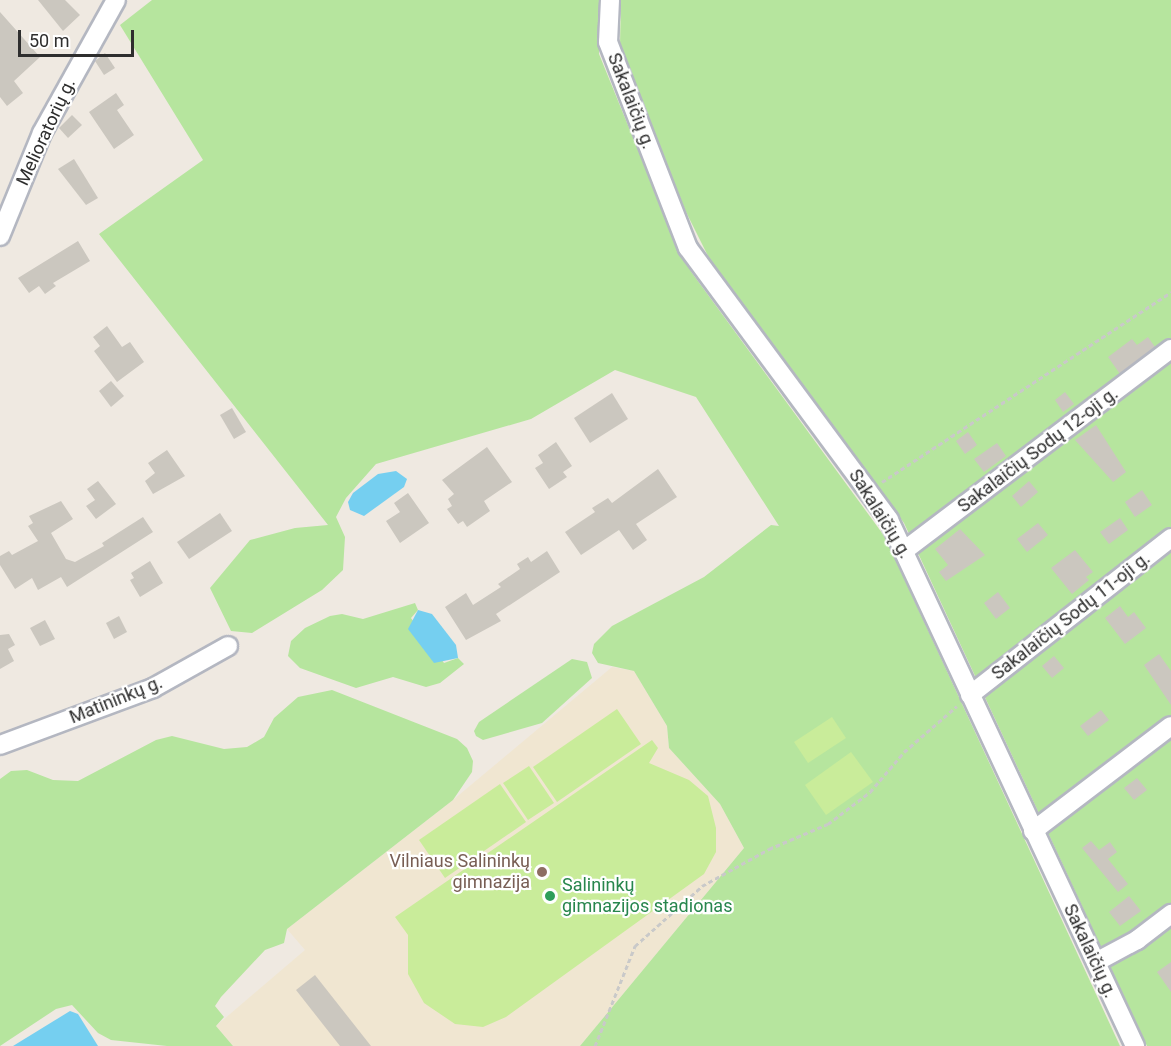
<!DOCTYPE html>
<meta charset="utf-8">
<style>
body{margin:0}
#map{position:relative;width:1171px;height:1046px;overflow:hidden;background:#efe9e1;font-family:Roboto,sans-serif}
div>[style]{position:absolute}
.education>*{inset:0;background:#f0e6d1}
.green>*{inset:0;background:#b6e59e}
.pitch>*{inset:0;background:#c9ec9a}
.water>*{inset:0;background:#75cff0}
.building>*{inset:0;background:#cbc7bf}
.path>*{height:3px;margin-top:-1.5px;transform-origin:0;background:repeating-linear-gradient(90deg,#c9c9c9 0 4.5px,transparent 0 7.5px)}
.roads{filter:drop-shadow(2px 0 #b4b7c1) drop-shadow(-2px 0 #b4b7c1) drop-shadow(0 2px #b4b7c1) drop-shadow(0 -2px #b4b7c1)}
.street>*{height:18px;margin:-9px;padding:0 9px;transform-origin:9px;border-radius:9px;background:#fff}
.dots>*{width:16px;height:16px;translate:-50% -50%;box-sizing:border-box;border:3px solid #fff;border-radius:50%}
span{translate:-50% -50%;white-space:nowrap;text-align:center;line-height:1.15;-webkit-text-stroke:4.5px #fff;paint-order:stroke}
.street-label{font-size:18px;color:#2e2e2e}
.education-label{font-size:18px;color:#785e54}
.right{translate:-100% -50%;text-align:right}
.leisure-label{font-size:18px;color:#27864d}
.left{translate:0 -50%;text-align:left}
.scale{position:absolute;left:18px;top:30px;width:116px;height:27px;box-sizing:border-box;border:3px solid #2e2e2e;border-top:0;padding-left:8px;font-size:18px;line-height:21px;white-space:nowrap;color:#2e2e2e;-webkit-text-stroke:4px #fff;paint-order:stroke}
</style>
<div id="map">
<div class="education">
<i style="clip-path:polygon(612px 667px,634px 671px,667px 726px,669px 748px,720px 804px,744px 848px,580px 1046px,233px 1046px,216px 1026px,305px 950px,287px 929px,453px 800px)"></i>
</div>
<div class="green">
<i style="clip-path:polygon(152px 0,599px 0,599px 54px,675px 241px,692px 273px,885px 537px,1120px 1046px,580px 1046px,744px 848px,720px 804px,669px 748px,667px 726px,634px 671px,598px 663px,592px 653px,594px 644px,612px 626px,704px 577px,771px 525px,779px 526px,696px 397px,615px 370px,531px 419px,376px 464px,346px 498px,336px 517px,345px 537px,343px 570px,322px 590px,252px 633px,231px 631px,210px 588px,250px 540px,295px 528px,328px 525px,99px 234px,203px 160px,120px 25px)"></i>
<i style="clip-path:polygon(621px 0,1171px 0,1171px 1046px,1147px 1046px,904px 523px,712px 264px,686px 212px,624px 59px,620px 44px)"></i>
<i style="clip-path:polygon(415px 603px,418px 610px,411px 618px,444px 663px,458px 658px,464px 664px,440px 683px,426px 687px,393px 677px,356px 688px,300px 668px,288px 656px,291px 641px,305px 628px,330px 616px,342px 614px,363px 619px)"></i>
<i style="clip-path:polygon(572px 659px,587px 662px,592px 678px,542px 723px,483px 740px,476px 736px,474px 731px,479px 722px)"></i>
<i style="clip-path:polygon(332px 690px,457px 739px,467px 748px,473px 761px,472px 772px,453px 800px,287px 929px,284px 943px,265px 950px,221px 997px,215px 1006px,224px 1017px,216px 1026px,233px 1046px,167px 1046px,111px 1040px,98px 1033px,72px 1005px,56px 1009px,0 1046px,0 779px,11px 771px,27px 770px,53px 780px,78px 781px,156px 740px,172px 736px,224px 749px,247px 747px,264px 737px,274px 718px,298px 697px)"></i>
</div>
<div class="pitch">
<i style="clip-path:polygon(617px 709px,641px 744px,557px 802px,533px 767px)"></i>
<i style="clip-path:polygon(832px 717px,846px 738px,808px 763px,794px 742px)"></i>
<i style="clip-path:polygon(652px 740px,658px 748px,649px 763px,689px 780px,708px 796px,716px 828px,716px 852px,704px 874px,506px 1017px,483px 1027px,455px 1024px,424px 1003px,408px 974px,408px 935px,395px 917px)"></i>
<i style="clip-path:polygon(851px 752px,873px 782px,826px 815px,805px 785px)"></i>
<i style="clip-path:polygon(529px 766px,554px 803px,528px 820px,503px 783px)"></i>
<i style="clip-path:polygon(500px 784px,526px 822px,445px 878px,419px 840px)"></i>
</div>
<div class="water">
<i style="clip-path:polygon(396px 471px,407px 479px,404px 487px,364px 516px,350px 510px,348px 502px,353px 493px,378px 474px)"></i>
<i style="clip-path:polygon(418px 610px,432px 614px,456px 645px,458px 658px,434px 663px,408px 629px)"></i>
<i style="clip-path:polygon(70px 1011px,78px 1014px,98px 1046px,13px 1046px)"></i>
</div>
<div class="building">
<i style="clip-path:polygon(38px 0,65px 0,80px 15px,63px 31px)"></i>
<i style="clip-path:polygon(0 12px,40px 57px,14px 81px,23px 93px,7px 106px,0 97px)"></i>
<i style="clip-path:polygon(105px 53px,115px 68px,104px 75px,95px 61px)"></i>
<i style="clip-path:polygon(116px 93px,124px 105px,117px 110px,134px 135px,114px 149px,89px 112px)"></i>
<i style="clip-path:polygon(72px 115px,82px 125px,68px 138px,59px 128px)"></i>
<i style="clip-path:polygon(74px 159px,98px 198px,86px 205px,58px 169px)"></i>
<i style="clip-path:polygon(78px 241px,90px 261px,53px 283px,56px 286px,45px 294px,39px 286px,29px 293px,18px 278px)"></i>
<i style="clip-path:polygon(107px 326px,122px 347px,130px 342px,144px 362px,117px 382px,94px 351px,100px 346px,93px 337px)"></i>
<i style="clip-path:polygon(1148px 337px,1155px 347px,1120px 374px,1108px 357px,1132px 339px,1137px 345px)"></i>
<i style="clip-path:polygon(111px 381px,124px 396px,111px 407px,99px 391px)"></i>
<i style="clip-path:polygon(1065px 392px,1074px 404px,1063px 412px,1055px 400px)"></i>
<i style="clip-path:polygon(612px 393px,628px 419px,590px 443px,574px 418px)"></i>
<i style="clip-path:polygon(232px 408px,246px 432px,234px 439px,220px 415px)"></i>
<i style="clip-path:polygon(1096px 425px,1126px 472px,1113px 482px,1075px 440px)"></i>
<i style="clip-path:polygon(968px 432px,977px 445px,965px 454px,956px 441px)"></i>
<i style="clip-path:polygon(556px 442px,572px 466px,563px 472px,567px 477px,549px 489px,535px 468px,543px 463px,538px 455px)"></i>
<i style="clip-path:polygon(997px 443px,1006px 456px,984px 472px,974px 459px)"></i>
<i style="clip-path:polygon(487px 447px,512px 482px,484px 501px,490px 511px,467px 527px,463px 521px,458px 524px,447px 509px,452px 506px,448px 499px,454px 494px,442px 480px)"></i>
<i style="clip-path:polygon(167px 450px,185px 476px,153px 494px,145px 481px,155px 473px,148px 463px)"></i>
<i style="clip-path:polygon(658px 469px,677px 497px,636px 524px,647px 540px,633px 550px,619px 530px,581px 555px,565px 532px,595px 512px,592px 508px,608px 498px,612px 503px)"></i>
<i style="clip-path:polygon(98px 481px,116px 504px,96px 519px,86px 506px,95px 500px,87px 489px)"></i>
<i style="clip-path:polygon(1029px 481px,1038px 492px,1021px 507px,1012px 496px)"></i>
<i style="clip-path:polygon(1142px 490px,1152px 505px,1135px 517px,1125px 502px)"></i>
<i style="clip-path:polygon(408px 493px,429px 523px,400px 543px,386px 521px,400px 512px,394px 503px)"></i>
<i style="clip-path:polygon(61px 501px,73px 519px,51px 533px,66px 559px,75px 562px,104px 546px,102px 543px,143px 517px,153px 532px,67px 587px,61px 577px,38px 590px,32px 578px,15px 589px,0 565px,0 556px,9px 551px,12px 555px,38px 541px,28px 526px,33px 523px,29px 516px)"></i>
<i style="clip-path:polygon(220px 513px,232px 531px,189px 559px,177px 542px)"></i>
<i style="clip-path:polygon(1120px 518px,1128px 530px,1109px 544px,1100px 532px)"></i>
<i style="clip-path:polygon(1038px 523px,1048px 535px,1027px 552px,1017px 539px)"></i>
<i style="clip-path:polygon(960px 529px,985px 555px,946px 581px,939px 572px,948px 565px,935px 549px)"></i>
<i style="clip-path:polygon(1075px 550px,1093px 572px,1086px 577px,1089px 580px,1072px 594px,1051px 568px)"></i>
<i style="clip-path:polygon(547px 551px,560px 572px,496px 614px,501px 621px,466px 640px,445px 607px,466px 593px,473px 605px,501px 587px,498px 584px,520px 569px,517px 564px,528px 557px,531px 562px)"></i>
<i style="clip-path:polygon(150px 561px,163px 583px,140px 597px,130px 580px,134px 578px,131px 573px)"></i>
<i style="clip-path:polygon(998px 592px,1010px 608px,996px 619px,984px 603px)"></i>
<i style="clip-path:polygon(1120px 606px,1128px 617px,1134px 612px,1146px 628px,1125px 644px,1105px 618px)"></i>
<i style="clip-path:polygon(119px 616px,127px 632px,114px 639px,106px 623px)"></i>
<i style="clip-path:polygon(45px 620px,55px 639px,40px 646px,30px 628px)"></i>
<i style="clip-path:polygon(9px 634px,15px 645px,8px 649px,14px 661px,0 669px,0 635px)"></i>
<i style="clip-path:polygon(1159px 654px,1171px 671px,1171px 705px,1144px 665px)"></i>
<i style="clip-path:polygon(1054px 656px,1064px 668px,1052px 678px,1042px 666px)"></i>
<i style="clip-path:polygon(1101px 710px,1109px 720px,1088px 736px,1080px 726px)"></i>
<i style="clip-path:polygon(1137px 778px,1147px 790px,1134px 800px,1124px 788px)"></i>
<i style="clip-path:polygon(1091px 841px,1099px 850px,1110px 842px,1117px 852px,1108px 859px,1128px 884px,1118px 892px,1082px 848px)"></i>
<i style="clip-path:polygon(1129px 896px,1141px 911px,1120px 926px,1109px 912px)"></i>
<i style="clip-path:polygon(1171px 962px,1171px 992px,1157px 972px)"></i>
<i style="clip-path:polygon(315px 975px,371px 1046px,340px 1046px,296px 990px)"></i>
</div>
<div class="path">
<i style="left:882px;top:482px;width:346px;rotate:-33.3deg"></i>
<i style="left:595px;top:1046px;width:108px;rotate:-68.2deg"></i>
<i style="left:635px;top:946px;width:90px;rotate:-41.8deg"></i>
<i style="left:702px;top:886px;width:77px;rotate:-28.9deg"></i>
<i style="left:769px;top:849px;width:64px;rotate:-23deg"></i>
<i style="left:828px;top:824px;width:53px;rotate:-37.3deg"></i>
<i style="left:870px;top:792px;width:52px;rotate:-49.6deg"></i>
<i style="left:904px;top:752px;width:70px;rotate:-41deg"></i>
</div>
<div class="roads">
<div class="street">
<i style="left:610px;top:0;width:42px;rotate:92.7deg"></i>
<i style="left:608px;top:42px;width:221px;rotate:68.8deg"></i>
<i style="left:688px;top:248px;width:338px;rotate:53.5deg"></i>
<i style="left:889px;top:520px;width:581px;rotate:64.94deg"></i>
<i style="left:0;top:236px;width:111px;rotate:-67.8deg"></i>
<i style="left:42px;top:133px;width:152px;rotate:-60.9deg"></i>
<i style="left:905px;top:550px;width:333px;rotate:-37.1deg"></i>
<i style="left:970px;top:695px;width:255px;rotate:-38deg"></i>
<i style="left:0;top:745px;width:163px;rotate:-20.4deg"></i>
<i style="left:153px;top:688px;width:86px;rotate:-29.2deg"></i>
<i style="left:1033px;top:831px;width:173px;rotate:-37.3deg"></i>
<i style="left:1096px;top:962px;width:47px;rotate:-28.2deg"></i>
<i style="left:1137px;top:940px;width:43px;rotate:-37.4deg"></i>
</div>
</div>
<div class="dots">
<i style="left:542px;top:872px;background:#8d6e63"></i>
<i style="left:550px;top:896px;background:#2e9e5b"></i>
</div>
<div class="street-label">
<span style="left:631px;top:101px;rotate:69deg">Sakalaičių g.</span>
<span style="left:46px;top:132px;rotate:-65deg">Melioratorių g.</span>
<span style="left:1038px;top:450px;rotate:-37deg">Sakalaičių Sodų 12-oji g.</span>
<span style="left:880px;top:514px;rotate:58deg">Sakalaičių g.</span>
<span style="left:1071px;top:616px;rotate:-38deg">Sakalaičių Sodų 11-oji g.</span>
<span style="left:116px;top:700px;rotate:-22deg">Matininkų g.</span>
<span style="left:1090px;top:951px;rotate:65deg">Sakalaičių g.</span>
</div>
<div class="education-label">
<span class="right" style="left:530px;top:872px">Vilniaus Salininkų<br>gimnazija</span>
</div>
<div class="leisure-label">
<span class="left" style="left:562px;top:896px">Salininkų<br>gimnazijos stadionas</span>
</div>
<div class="scale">50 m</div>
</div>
